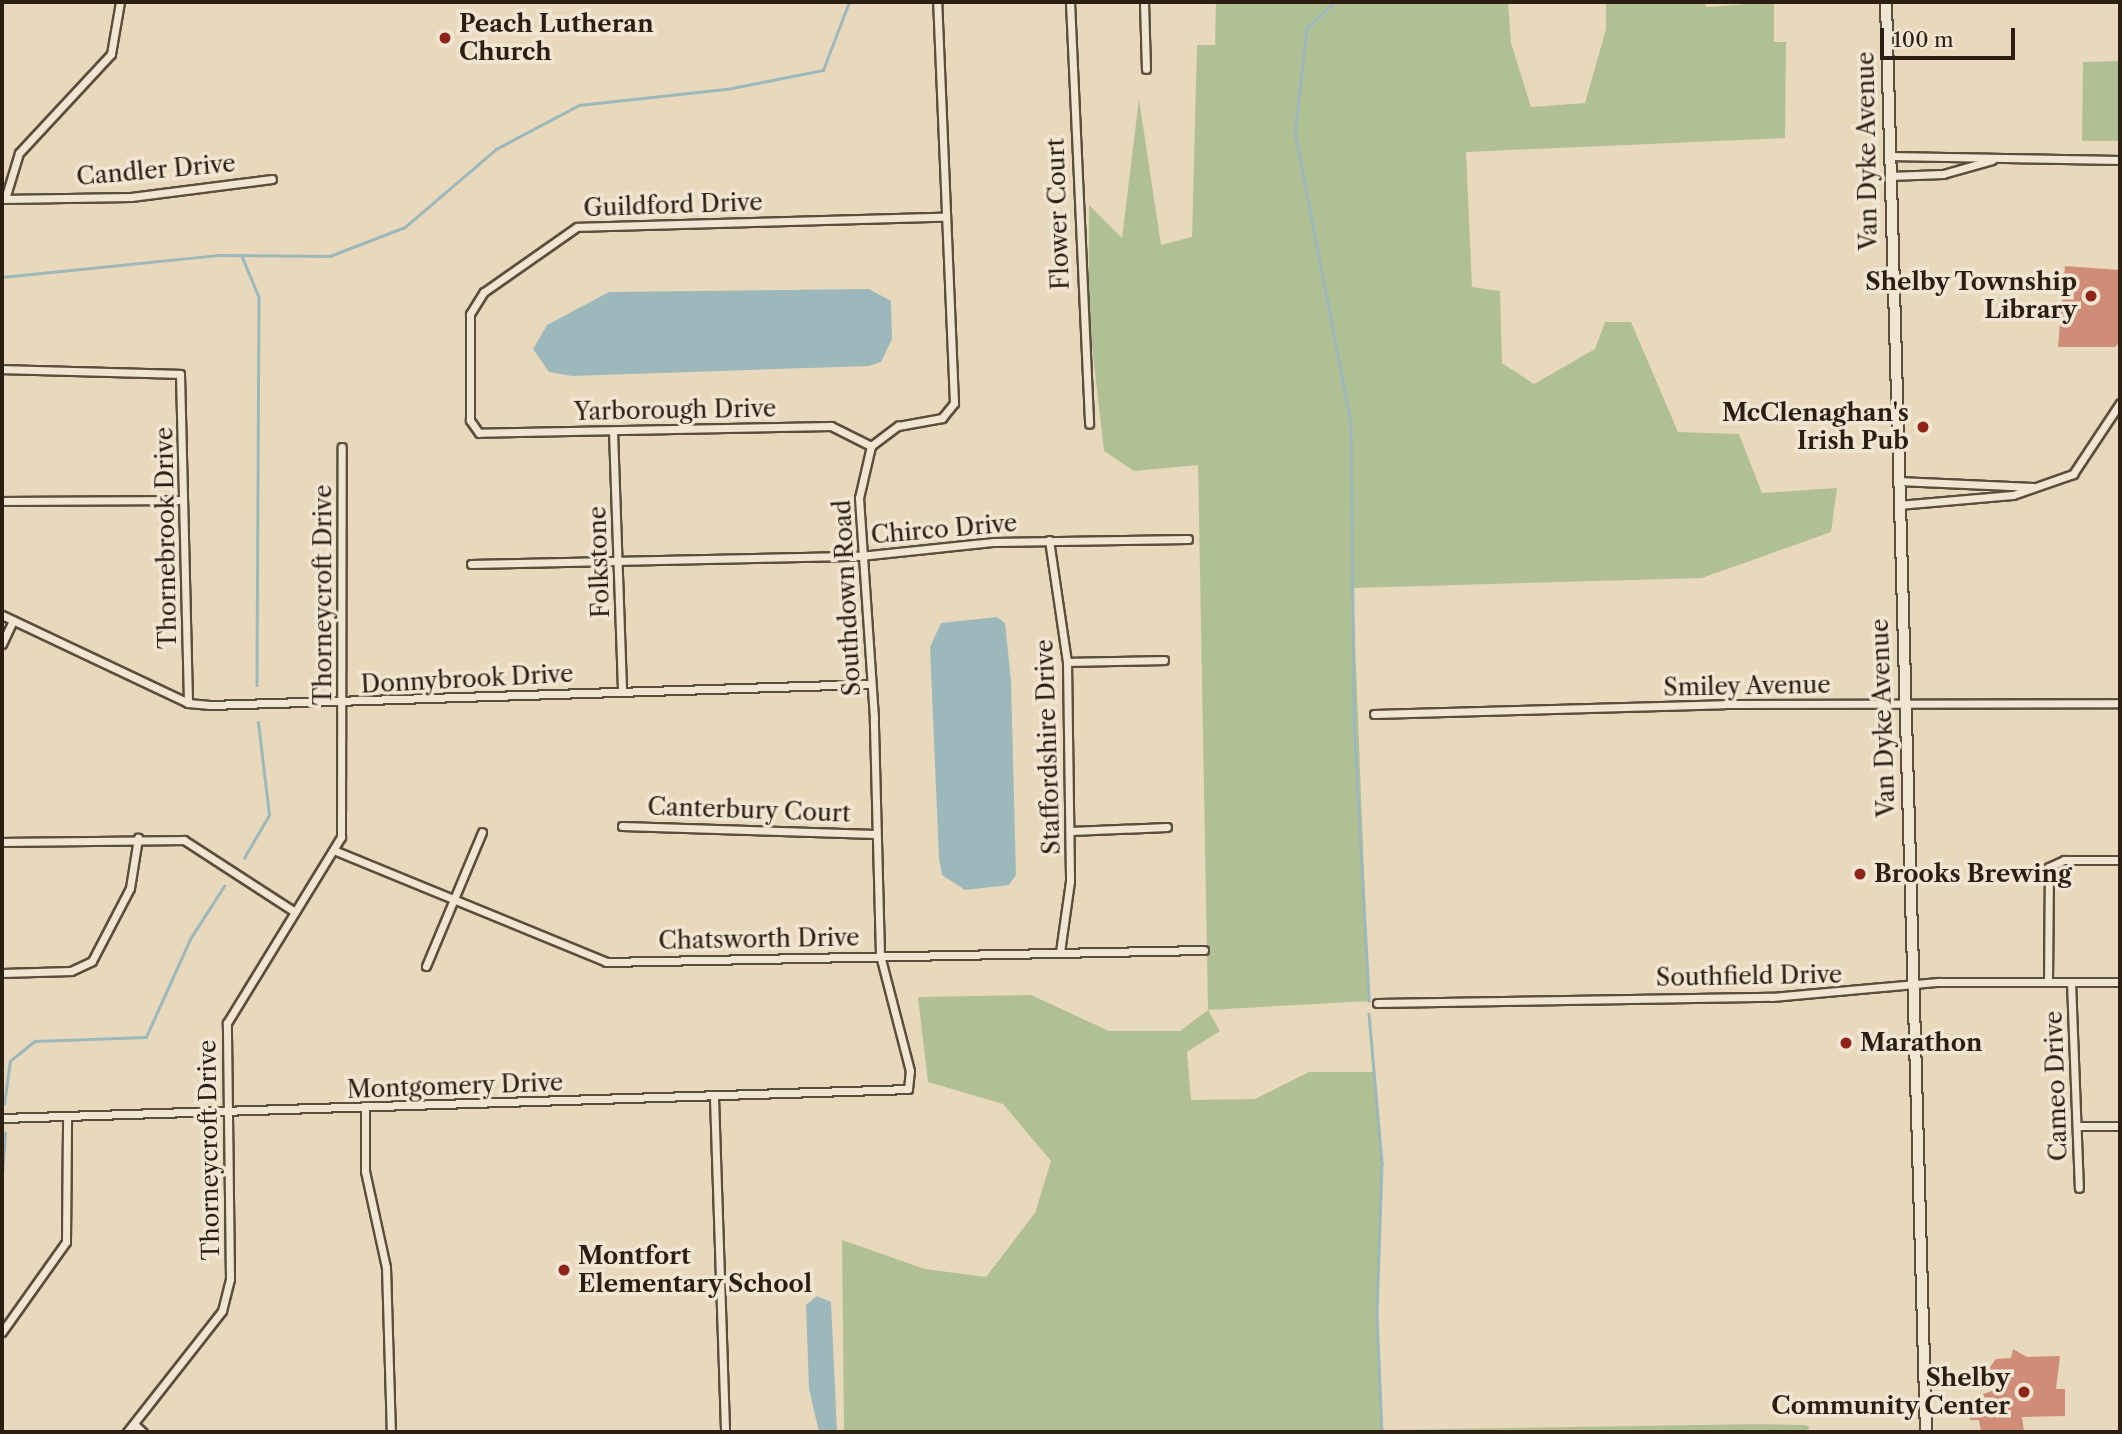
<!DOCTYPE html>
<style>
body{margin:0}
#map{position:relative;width:2122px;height:1434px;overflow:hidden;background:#e9d9bc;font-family:"Libre Caslon Text",serif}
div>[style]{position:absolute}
.green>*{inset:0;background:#b1c094}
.water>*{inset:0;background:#9cb8bb}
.stream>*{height:2.5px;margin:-1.25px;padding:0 1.25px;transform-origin:1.25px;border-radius:1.25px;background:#9cb8bb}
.building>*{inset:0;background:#cf8c76}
.roads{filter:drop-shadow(2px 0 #5a4e3c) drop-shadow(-2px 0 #5a4e3c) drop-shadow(0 2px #5a4e3c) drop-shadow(0 -2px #5a4e3c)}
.street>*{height:7px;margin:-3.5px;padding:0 3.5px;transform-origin:3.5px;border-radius:3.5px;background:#f1e6d3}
.secondary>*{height:10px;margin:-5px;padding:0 5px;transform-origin:5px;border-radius:5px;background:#f1e6d3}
.dots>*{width:19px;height:19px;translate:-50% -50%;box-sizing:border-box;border:4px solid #f1e6d3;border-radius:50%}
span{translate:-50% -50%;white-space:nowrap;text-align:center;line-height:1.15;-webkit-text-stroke:7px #f1e6d3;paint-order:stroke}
.poi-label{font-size:24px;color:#2b1f11;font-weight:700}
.left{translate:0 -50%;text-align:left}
.right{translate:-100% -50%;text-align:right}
.street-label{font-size:24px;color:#2b1f11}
.frame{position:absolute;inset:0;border:4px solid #2b1f11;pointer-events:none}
.scale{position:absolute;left:1880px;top:28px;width:135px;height:32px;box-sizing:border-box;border:4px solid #2b1f11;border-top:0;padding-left:9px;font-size:21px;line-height:24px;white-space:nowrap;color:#2b1f11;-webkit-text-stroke:5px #f1e6d3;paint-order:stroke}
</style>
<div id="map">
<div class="green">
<i style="clip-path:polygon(1216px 2px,1508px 2px,1511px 43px,1531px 107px,1585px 103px,1606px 29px,1606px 2px,1703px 2px,1707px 7px,1774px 2px,1774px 42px,1786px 42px,1785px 138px,1466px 152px,1472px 287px,1500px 291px,1502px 363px,1534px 384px,1595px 349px,1605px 322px,1631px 322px,1678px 432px,1739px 434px,1762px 493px,1837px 488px,1831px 532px,1702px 578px,1353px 588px,1369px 1001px,1208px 1010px,1220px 1031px,1187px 1052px,1191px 1100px,1255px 1099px,1309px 1072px,1373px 1072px,1382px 1164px,1377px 1314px,1382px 1430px,1760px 1424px,1804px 1425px,1810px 1427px,1806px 1432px,844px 1432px,842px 1240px,925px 1269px,986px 1277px,1035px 1213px,1051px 1161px,1003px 1104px,928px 1082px,918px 997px,1031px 995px,1109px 1031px,1180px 1031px,1208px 1010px,1198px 465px,1134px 471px,1104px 451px,1089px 321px,1089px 205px,1122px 238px,1139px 99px,1161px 245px,1192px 237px,1197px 45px,1215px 45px)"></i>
<i style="clip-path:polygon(2120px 61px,2120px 141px,2082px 141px,2083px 62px)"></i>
</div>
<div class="water">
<i style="clip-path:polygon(869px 289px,891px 301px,892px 339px,881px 362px,869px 366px,572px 376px,549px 372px,533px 349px,547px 325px,609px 292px)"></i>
<i style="clip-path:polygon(997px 617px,1005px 623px,1011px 681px,1016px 875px,1009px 885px,965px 890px,942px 875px,939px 858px,930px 647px,941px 623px)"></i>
<i style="clip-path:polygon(817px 1296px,831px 1302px,837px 1432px,819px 1432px,809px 1389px,806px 1305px)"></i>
</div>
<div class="stream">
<i style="left:1335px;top:2px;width:39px;rotate:136deg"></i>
<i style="left:1307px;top:29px;width:104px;rotate:96.6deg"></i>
<i style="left:1295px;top:132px;width:296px;rotate:79.1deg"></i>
<i style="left:1351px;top:423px;width:297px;rotate:89.4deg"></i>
<i style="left:1354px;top:720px;width:281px;rotate:86.9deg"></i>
<i style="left:242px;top:256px;width:44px;rotate:67.5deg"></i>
<i style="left:259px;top:297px;width:388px;rotate:90.3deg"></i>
<i style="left:2px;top:277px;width:216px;rotate:-5.8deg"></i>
<i style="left:217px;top:255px;width:113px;rotate:0.5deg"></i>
<i style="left:330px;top:256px;width:80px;rotate:-21.1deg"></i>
<i style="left:405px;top:227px;width:120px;rotate:-40.6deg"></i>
<i style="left:496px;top:149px;width:94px;rotate:-27.9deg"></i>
<i style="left:579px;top:105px;width:149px;rotate:-6.2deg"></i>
<i style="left:727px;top:89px;width:98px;rotate:-11.2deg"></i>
<i style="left:823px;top:70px;width:73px;rotate:-69.1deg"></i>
<i style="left:244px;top:858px;width:50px;rotate:-59.8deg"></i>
<i style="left:269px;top:815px;width:93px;rotate:-96.8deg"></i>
<i style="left:1369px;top:1014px;width:151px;rotate:85deg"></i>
<i style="left:1382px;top:1164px;width:150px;rotate:91.9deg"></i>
<i style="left:1377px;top:1314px;width:118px;rotate:87.6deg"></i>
<i style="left:4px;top:1104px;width:43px;rotate:-82.1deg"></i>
<i style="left:10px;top:1061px;width:32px;rotate:-39deg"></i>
<i style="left:35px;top:1041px;width:111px;rotate:-2.1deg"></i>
<i style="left:146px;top:1037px;width:107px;rotate:-65.8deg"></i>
<i style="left:190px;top:939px;width:63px;rotate:-57.3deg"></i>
<i style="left:2px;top:1176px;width:43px;rotate:-86deg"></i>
</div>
<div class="building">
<i style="clip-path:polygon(2065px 266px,2120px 270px,2120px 342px,2115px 347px,2058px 347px)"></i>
<i style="clip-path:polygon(2013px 1349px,2027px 1357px,2060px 1356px,2056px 1389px,2065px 1389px,2065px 1416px,2022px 1417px,2024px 1432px,1981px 1432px,1979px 1420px,1970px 1420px,1970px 1399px,1997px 1389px,1990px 1367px,1996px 1359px,2011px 1358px)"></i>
</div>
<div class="roads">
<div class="street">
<i style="left:1070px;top:2px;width:422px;rotate:87.4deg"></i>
<i style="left:1144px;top:2px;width:67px;rotate:88.3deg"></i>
<i style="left:1889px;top:156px;width:231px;rotate:1deg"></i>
<i style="left:1889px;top:176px;width:54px;rotate:-2.1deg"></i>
<i style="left:1943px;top:174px;width:51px;rotate:-15.9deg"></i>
<i style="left:2px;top:199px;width:129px;rotate:-0.9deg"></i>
<i style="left:131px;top:197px;width:142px;rotate:-7.3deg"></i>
<i style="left:5px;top:199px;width:48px;rotate:-73.1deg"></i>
<i style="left:19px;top:153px;width:135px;rotate:-47.1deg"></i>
<i style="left:111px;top:54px;width:53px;rotate:-80.2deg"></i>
<i style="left:2px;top:369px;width:178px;rotate:1.6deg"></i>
<i style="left:180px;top:374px;width:329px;rotate:88.6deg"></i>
<i style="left:613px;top:431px;width:260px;rotate:88deg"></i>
<i style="left:871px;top:446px;width:45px;rotate:-153.4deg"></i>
<i style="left:831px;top:426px;width:352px;rotate:178.9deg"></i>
<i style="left:479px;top:433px;width:16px;rotate:-125deg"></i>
<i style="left:470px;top:420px;width:106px;rotate:-90deg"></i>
<i style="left:470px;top:314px;width:26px;rotate:-58deg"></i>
<i style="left:484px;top:292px;width:113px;rotate:-35deg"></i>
<i style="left:577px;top:227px;width:369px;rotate:-1.6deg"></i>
<i style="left:1898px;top:481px;width:135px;rotate:2.5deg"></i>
<i style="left:2px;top:501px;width:181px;rotate:-0.3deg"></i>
<i style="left:1898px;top:505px;width:115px;rotate:-5deg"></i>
<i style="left:2013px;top:495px;width:64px;rotate:-19.3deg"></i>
<i style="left:2073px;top:474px;width:85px;rotate:-56.5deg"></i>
<i style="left:1049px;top:540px;width:123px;rotate:81.6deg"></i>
<i style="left:1067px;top:662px;width:219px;rotate:89.2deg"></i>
<i style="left:1070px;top:881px;width:72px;rotate:98deg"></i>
<i style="left:471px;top:564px;width:389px;rotate:-1.2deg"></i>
<i style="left:860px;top:556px;width:135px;rotate:-6deg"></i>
<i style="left:994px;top:542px;width:194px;rotate:-0.9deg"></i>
<i style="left:2px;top:615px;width:206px;rotate:25.3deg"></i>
<i style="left:188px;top:703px;width:22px;rotate:5deg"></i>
<i style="left:210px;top:705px;width:659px;rotate:-1.83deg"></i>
<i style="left:2px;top:644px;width:26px;rotate:-65deg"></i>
<i style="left:1067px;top:662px;width:97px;rotate:-1.2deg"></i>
<i style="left:1374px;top:714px;width:350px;rotate:-1.6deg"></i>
<i style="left:1724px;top:704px;width:396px;rotate:-0.1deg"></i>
<i style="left:622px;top:826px;width:253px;rotate:1.8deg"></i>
<i style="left:1071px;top:831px;width:96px;rotate:-2.4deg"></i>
<i style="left:2px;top:842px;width:182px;rotate:-0.6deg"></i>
<i style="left:184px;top:840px;width:132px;rotate:33deg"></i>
<i style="left:336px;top:851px;width:292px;rotate:22.3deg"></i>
<i style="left:606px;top:962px;width:598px;rotate:-1.15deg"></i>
<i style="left:426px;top:966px;width:145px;rotate:-67.3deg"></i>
<i style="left:2px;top:973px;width:69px;rotate:-1.7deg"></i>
<i style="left:71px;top:971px;width:23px;rotate:-25deg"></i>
<i style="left:92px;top:961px;width:82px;rotate:-62.5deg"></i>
<i style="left:130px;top:888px;width:51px;rotate:-80.9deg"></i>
<i style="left:2048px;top:982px;width:115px;rotate:-89.5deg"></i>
<i style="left:2049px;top:867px;width:17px;rotate:-25deg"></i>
<i style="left:2064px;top:860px;width:56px"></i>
<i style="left:2071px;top:982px;width:206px;rotate:87.8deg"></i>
<i style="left:1377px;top:1003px;width:395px;rotate:-0.9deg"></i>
<i style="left:1772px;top:997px;width:167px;rotate:-5.2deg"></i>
<i style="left:1938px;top:982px;width:182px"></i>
<i style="left:714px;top:1097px;width:335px;rotate:88.1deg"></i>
<i style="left:365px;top:1108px;width:63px;rotate:90deg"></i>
<i style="left:365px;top:1171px;width:98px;rotate:77.7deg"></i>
<i style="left:386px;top:1267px;width:165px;rotate:88.3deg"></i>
<i style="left:2px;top:1118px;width:906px;rotate:-1.83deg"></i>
<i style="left:908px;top:1089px;width:18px;rotate:-84deg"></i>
<i style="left:910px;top:1071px;width:120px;rotate:-104.5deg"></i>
<i style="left:880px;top:955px;width:237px;rotate:-91.5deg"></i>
<i style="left:874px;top:718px;width:221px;rotate:-93.9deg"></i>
<i style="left:859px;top:498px;width:53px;rotate:-77deg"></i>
<i style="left:871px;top:446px;width:34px;rotate:-37deg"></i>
<i style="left:898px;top:426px;width:45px;rotate:-10.3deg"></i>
<i style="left:942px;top:418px;width:19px;rotate:-51deg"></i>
<i style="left:954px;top:403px;width:401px;rotate:-92.4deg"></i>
<i style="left:2077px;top:1126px;width:43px"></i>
<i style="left:2px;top:1332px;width:110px;rotate:-54.6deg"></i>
<i style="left:66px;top:1242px;width:126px;rotate:-89.5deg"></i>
<i style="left:134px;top:1424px;width:12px;rotate:42deg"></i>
<i style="left:127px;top:1432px;width:154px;rotate:-51.9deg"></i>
<i style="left:222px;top:1311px;width:33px;rotate:-76deg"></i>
<i style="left:230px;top:1279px;width:256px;rotate:-90.7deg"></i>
<i style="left:227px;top:1023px;width:218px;rotate:-58.5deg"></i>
<i style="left:341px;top:837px;width:390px;rotate:-89.9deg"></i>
</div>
<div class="secondary">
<i style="left:1886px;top:2px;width:1431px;rotate:88.4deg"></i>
</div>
</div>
<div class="dots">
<i style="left:445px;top:38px;background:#8f2418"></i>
<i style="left:2091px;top:296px;background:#8f2418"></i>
<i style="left:1923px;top:427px;background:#8f2418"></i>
<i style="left:1860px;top:874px;background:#8f2418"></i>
<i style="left:1846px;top:1043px;background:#8f2418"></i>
<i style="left:564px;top:1270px;background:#8f2418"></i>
<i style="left:2024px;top:1392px;background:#8f2418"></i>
</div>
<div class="poi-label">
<span class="left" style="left:459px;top:38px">Peach Lutheran<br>Church</span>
<span class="right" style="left:2077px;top:296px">Shelby Township<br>Library</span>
<span class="right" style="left:1909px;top:427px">McClenaghan's<br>Irish Pub</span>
<span class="left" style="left:1874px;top:874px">Brooks Brewing</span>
<span class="left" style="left:1860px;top:1043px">Marathon</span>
<span class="left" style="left:578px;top:1270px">Montfort<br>Elementary School</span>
<span class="right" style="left:2010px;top:1392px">Shelby<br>Community Center</span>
</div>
<div class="street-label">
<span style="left:1867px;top:151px;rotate:-91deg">Van Dyke Avenue</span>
<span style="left:156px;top:170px;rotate:-5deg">Candler Drive</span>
<span style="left:673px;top:205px;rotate:-2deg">Guildford Drive</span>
<span style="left:1058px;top:214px;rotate:-92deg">Flower Court</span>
<span style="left:675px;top:410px;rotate:-1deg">Yarborough Drive</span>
<span style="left:944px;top:529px;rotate:-5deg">Chirco Drive</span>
<span style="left:166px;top:538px;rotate:-91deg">Thornebrook Drive</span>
<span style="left:599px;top:562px;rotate:-92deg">Folkstone</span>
<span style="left:323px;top:595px;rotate:-90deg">Thorneycroft Drive</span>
<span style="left:847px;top:598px;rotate:-93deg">Southdown Road</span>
<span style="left:467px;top:679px;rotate:-3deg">Donnybrook Drive</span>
<span style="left:1747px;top:686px;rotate:-1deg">Smiley Avenue</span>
<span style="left:1883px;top:718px;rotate:-92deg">Van Dyke Avenue</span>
<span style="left:1048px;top:747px;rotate:-92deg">Staffordshire Drive</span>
<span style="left:749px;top:810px;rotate:2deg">Canterbury Court</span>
<span style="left:759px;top:939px;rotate:-1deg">Chatsworth Drive</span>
<span style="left:1749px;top:976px;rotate:-1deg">Southfield Drive</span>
<span style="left:455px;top:1086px;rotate:-2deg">Montgomery Drive</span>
<span style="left:2056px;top:1086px;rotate:-92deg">Cameo Drive</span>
<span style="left:209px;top:1150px;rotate:-91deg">Thorneycroft Drive</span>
</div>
<div class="frame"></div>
<div class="scale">100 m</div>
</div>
